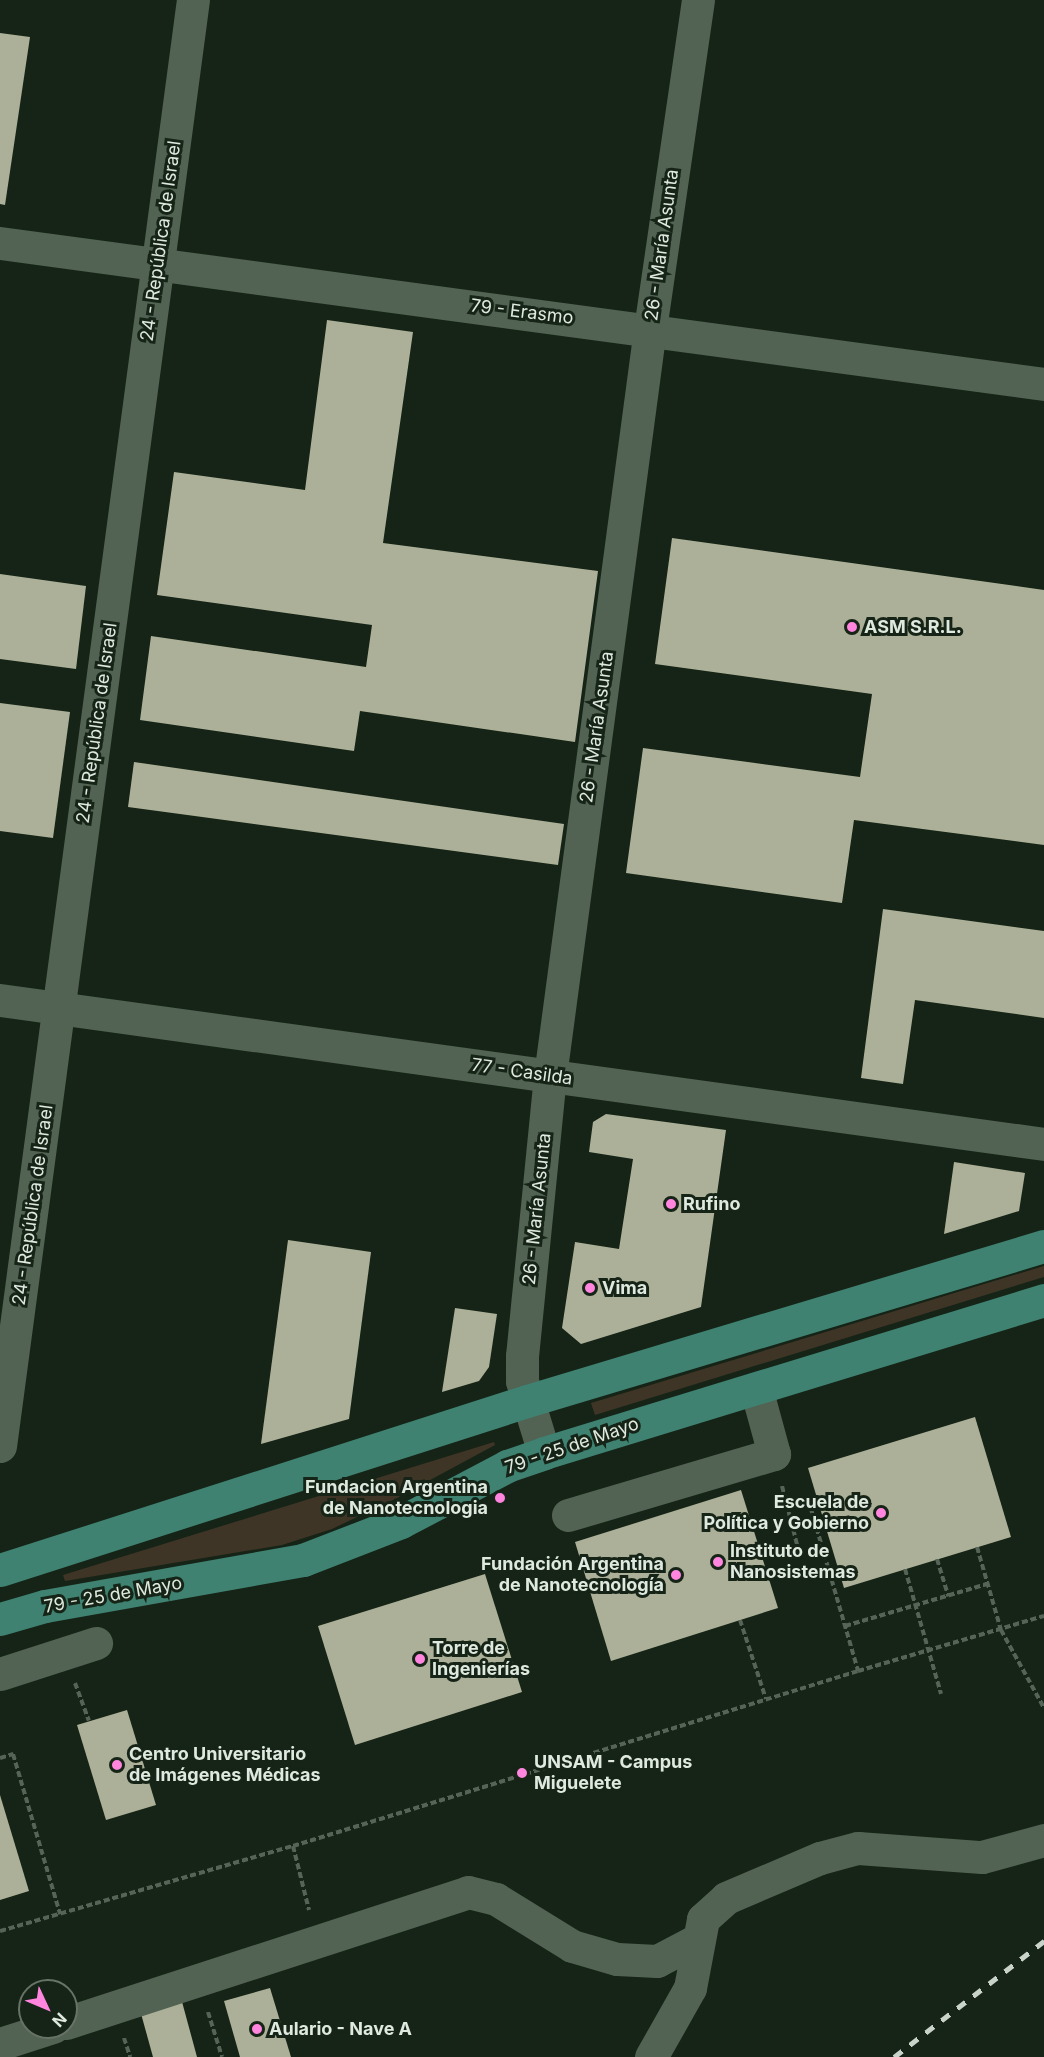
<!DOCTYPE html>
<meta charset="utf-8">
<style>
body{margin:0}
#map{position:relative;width:1044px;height:2057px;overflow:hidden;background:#152416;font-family:Inter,sans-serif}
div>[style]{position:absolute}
.green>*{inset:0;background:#3f3526}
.building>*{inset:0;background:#adb098}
.path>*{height:4px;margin-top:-2px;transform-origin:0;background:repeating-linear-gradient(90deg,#566457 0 6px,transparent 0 9px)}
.minor>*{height:33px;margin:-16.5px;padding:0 16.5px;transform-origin:16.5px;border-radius:16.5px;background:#526353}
.major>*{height:33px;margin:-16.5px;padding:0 16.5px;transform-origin:16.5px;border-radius:16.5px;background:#3f8272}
.rail>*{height:4.5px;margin-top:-2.25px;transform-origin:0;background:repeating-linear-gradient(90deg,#c9d3c9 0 10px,transparent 0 20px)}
.dots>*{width:16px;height:16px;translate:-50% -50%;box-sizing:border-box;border:3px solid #152416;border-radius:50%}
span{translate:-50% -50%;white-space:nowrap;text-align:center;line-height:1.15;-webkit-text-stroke:6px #152416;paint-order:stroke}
.street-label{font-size:18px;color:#dfe9df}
.poi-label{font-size:18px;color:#dfe9df;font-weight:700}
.left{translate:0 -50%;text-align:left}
.right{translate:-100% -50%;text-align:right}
.north{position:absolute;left:18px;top:1979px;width:60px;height:60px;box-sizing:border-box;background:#152416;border:2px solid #667366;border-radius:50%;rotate:134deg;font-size:16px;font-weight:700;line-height:24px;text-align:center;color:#dfe9df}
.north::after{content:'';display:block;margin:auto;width:21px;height:27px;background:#ff85df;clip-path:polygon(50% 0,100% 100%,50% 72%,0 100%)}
</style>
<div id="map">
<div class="green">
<i style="clip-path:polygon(1044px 1266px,1044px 1277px,595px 1415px,591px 1403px)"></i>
<i style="clip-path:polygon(494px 1442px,495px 1445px,395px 1499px,332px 1529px,282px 1545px,65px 1581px,63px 1575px)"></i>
</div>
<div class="building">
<i style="clip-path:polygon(0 33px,30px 37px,5px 205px,0 204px)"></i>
<i style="clip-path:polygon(327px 320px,413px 332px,383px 543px,598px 571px,575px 742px,360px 711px,354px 751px,140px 720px,151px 636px,366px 667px,372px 625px,157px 595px,174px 472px,305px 490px)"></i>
<i style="clip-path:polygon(672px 538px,1044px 590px,1044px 845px,854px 820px,842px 903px,626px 873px,643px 748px,860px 777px,872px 694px,655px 664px)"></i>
<i style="clip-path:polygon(0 574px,86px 586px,76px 669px,0 659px)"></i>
<i style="clip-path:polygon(0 703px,70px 712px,53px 838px,0 831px)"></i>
<i style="clip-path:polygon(134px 762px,564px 824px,558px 865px,128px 807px)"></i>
<i style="clip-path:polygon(883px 909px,1044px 931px,1044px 1018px,915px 1000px,903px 1084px,861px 1078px)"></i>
<i style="clip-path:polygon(606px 1114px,726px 1130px,701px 1307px,581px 1344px,562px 1328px,575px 1242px,619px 1249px,633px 1159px,589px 1152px,593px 1122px)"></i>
<i style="clip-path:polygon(954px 1162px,1025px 1173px,1019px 1211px,944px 1234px)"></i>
<i style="clip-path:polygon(288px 1240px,371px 1252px,349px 1419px,261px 1444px)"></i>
<i style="clip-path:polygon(455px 1308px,497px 1314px,489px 1367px,479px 1381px,442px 1392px)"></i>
<i style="clip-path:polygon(975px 1417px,1011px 1537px,844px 1588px,808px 1468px)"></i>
<i style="clip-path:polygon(741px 1490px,778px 1608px,611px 1661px,575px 1542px)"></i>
<i style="clip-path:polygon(485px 1574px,522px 1692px,355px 1745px,318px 1626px)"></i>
<i style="clip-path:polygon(127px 1710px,156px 1805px,106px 1820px,77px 1725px)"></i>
<i style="clip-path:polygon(0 1795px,29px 1891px,0 1900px)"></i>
<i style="clip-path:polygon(270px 1988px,291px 2057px,240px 2057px,224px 2001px)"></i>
<i style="clip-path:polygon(181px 1998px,197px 2057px,153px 2057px,140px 2010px)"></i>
</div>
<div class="path">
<i style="left:782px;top:1486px;width:68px;rotate:75.6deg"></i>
<i style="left:799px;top:1552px;width:23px;rotate:-15deg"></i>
<i style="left:818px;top:1500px;width:9px;rotate:167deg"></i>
<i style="left:809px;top:1502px;width:176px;rotate:73.8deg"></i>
<i style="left:858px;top:1671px;width:194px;rotate:-16.5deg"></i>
<i style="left:977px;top:1547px;width:86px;rotate:73.9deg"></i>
<i style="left:1001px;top:1630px;width:89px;rotate:61.1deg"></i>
<i style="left:937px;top:1559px;width:39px;rotate:73deg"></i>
<i style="left:905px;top:1569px;width:130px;rotate:73.9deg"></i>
<i style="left:740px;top:1620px;width:83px;rotate:71.8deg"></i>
<i style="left:845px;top:1626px;width:148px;rotate:-16.5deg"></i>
<i style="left:75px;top:1683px;width:40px;rotate:69.8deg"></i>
<i style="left:0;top:1758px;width:14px;rotate:-17deg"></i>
<i style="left:13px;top:1754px;width:167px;rotate:73.6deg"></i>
<i style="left:293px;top:1846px;width:66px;rotate:76deg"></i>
<i style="left:0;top:1931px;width:305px;rotate:-16.2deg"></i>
<i style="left:293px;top:1846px;width:591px;rotate:-17.21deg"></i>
<i style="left:208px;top:2012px;width:47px;rotate:72.7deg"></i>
<i style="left:124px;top:2038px;width:20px;rotate:72deg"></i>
</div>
<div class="minor">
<i style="left:0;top:243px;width:1053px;rotate:7.69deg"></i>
<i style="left:0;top:1000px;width:1054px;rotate:7.85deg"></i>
<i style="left:0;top:1446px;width:1459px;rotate:-82.4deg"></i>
<i style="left:544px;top:1453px;width:75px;rotate:-107deg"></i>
<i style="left:522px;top:1381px;width:25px;rotate:-90deg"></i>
<i style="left:522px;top:1356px;width:281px;rotate:-84.3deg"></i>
<i style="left:550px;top:1076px;width:754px;rotate:-82.38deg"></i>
<i style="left:650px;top:329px;width:332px;rotate:-81.7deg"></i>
<i style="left:568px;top:1515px;width:215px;rotate:-16.5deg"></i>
<i style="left:774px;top:1454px;width:68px;rotate:-105.3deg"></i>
<i style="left:0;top:1674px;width:101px;rotate:-17.9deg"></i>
<i style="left:66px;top:2023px;width:423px;rotate:-18deg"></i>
<i style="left:468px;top:1892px;width:29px;rotate:14deg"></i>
<i style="left:496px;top:1899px;width:89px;rotate:31.7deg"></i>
<i style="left:572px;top:1946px;width:47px;rotate:16.1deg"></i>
<i style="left:617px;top:1959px;width:40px;rotate:2.9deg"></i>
<i style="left:657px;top:1961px;width:45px;rotate:-27.7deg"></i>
<i style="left:0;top:2044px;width:56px;rotate:-17.8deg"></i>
<i style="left:651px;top:2057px;width:79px;rotate:-60.5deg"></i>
<i style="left:690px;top:1988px;width:70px;rotate:-79.3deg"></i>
<i style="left:703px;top:1919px;width:31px;rotate:-42deg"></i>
<i style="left:726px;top:1898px;width:102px;rotate:-23.1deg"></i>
<i style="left:820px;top:1858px;width:39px;rotate:-15deg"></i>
<i style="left:858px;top:1848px;width:124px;rotate:4.2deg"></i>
<i style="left:982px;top:1857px;width:64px;rotate:-15.3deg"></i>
</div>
<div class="major">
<i style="left:0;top:1570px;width:553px;rotate:-17.78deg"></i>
<i style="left:527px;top:1401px;width:540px;rotate:-16.69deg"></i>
<i style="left:0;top:1619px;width:47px;rotate:-16.1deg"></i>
<i style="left:45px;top:1606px;width:262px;rotate:-10.1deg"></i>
<i style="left:303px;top:1560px;width:105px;rotate:-21.2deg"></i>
<i style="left:401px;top:1522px;width:120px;rotate:-27.8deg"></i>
<i style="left:507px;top:1466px;width:39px;rotate:-19deg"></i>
<i style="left:544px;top:1453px;width:523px;rotate:-17.01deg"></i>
</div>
<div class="rail">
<i style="left:894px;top:2057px;width:190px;rotate:-37.7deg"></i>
</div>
<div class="dots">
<i style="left:852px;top:627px;background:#ff85df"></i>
<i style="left:671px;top:1204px;background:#ff85df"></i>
<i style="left:590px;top:1288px;background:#ff85df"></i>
<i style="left:500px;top:1498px;background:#ff85df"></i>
<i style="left:881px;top:1513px;background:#ff85df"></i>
<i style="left:718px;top:1562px;background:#ff85df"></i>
<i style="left:676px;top:1575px;background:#ff85df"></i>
<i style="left:420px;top:1659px;background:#ff85df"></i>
<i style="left:117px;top:1765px;background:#ff85df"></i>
<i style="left:522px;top:1773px;background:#ff85df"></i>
<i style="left:257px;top:2029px;background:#ff85df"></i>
</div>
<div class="street-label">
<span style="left:161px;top:241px;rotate:-82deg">24 - República de Israel</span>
<span style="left:662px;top:245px;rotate:-82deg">26 - María Asunta</span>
<span style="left:522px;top:312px;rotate:7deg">79 - Erasmo</span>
<span style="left:97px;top:723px;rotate:-82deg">24 - República de Israel</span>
<span style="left:597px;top:727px;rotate:-82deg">26 - María Asunta</span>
<span style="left:522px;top:1072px;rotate:8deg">77 - Casilda</span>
<span style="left:33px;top:1205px;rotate:-82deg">24 - República de Israel</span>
<span style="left:537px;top:1209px;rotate:-84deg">26 - María Asunta</span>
<span style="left:572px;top:1446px;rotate:-19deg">79 - 25 de Mayo</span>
<span style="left:113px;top:1595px;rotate:-10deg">79 - 25 de Mayo</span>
</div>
<div class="poi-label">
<span class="left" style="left:864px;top:627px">ASM S.R.L.</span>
<span class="left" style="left:683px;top:1204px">Rufino</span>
<span class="left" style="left:602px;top:1288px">Vima</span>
<span class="right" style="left:488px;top:1498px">Fundacion Argentina<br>de Nanotecnologia</span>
<span class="right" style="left:869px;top:1513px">Escuela de<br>Política y Gobierno</span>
<span class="left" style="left:730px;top:1562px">Instituto de<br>Nanosistemas</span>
<span class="right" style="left:664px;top:1575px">Fundación Argentina<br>de Nanotecnología</span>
<span class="left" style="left:432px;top:1659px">Torre de<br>Ingenierías</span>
<span class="left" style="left:129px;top:1765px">Centro Universitario<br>de Imágenes Médicas</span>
<span class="left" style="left:534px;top:1773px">UNSAM - Campus<br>Miguelete</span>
<span class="left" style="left:269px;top:2029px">Aulario - Nave A</span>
</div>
<div class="north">N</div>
</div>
